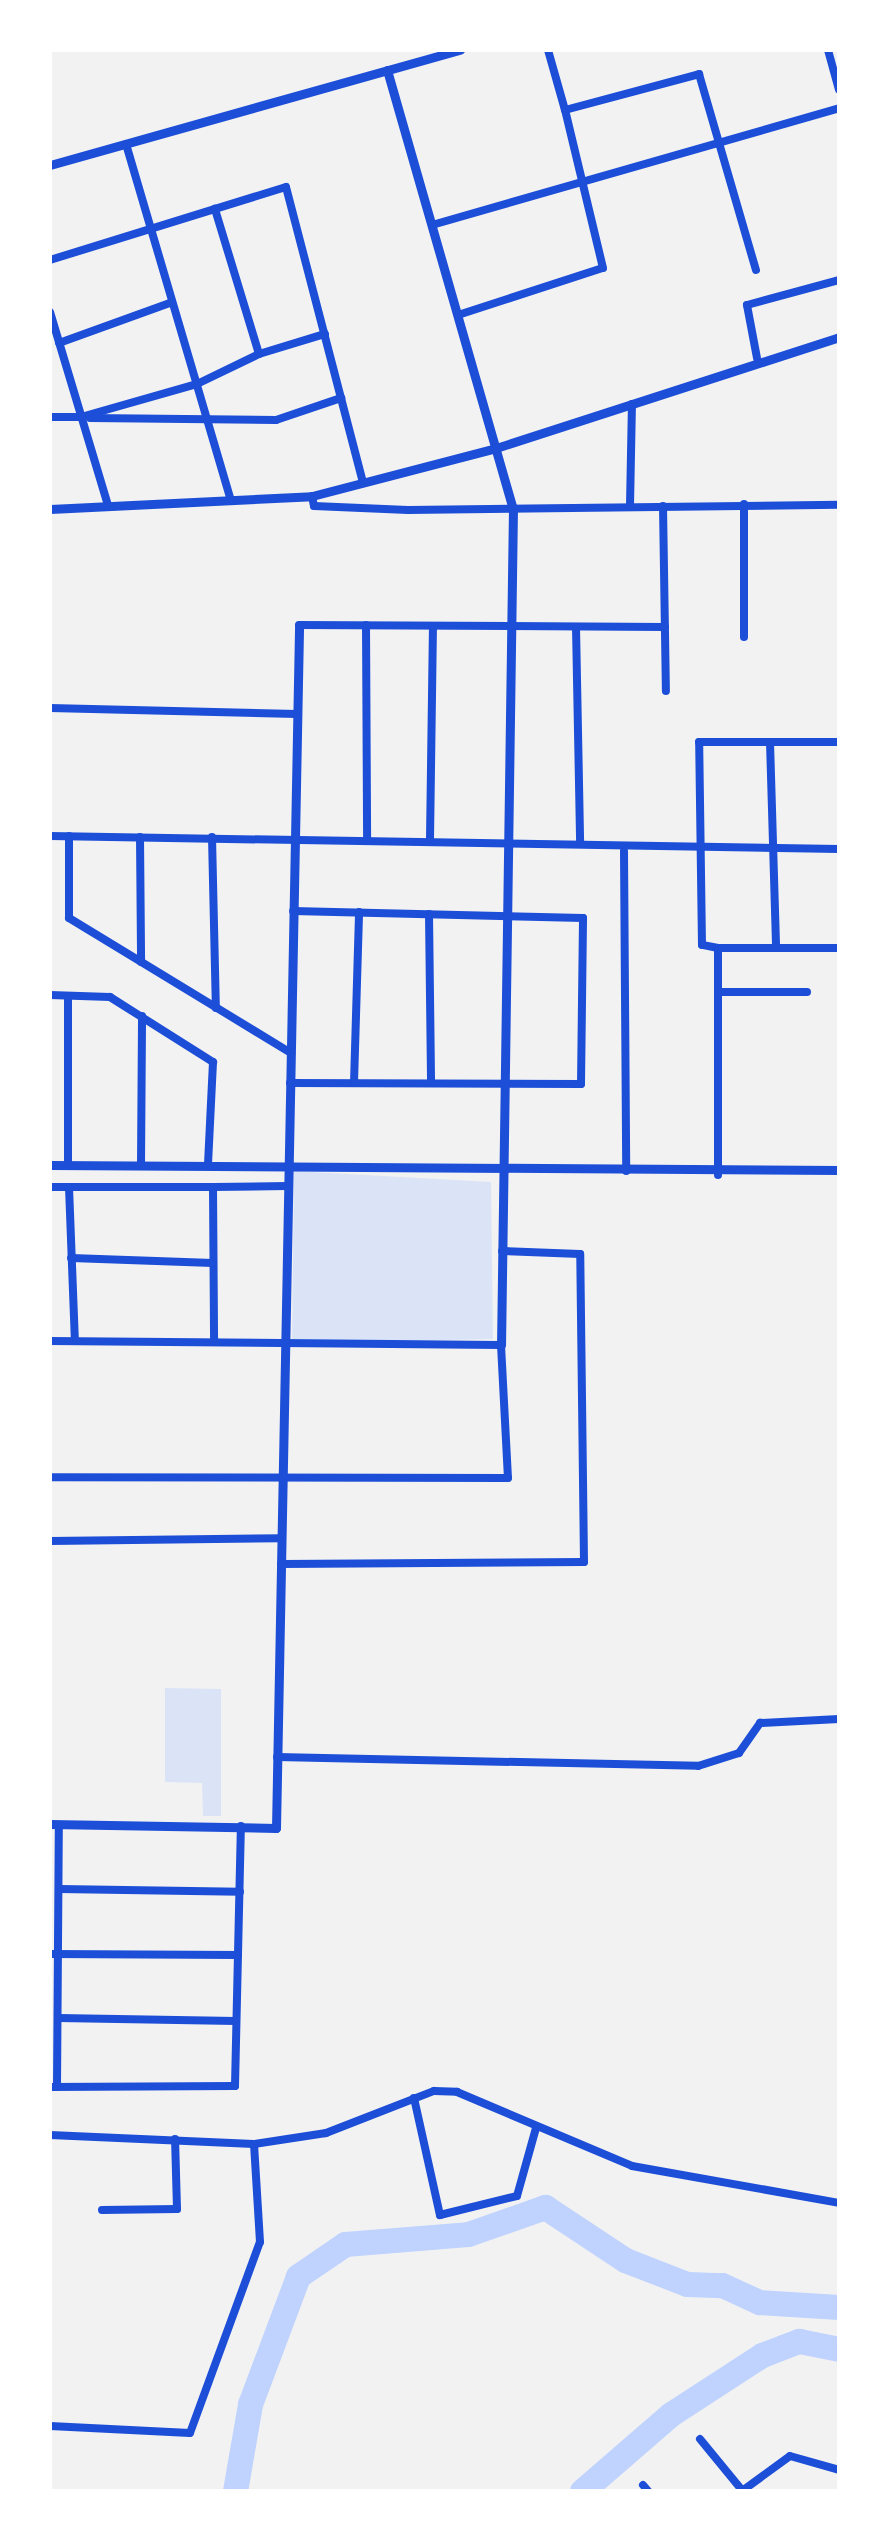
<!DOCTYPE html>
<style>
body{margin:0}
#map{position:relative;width:889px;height:2541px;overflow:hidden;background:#f2f2f2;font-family:Montserrat,sans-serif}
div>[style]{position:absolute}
.green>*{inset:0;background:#dbe4f7}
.river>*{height:25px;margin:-12.5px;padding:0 12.5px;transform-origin:12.5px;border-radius:12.5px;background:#bfd3fe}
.minor>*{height:8px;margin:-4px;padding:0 4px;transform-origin:4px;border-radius:4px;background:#1d4ed8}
.tertiary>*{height:9px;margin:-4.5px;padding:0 4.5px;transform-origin:4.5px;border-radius:4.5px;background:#1d4ed8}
span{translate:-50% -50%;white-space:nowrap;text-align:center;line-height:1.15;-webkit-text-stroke:10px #fff;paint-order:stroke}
.frame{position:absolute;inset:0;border:52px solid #fff;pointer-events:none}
</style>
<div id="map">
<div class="green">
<i style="clip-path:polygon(294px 1171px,491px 1182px,493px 1339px,292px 1343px)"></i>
<i style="clip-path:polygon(165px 1688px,221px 1689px,221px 1816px,203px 1816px,202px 1783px,165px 1782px)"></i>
</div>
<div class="river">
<i style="left:235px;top:2491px;width:88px;rotate:-80.2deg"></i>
<i style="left:250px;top:2404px;width:137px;rotate:-69.4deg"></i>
<i style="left:298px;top:2276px;width:57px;rotate:-34.2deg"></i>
<i style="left:345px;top:2244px;width:123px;rotate:-4.6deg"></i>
<i style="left:468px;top:2234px;width:82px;rotate:-19.3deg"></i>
<i style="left:545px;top:2207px;width:96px;rotate:33.5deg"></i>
<i style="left:625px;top:2260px;width:66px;rotate:21.2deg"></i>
<i style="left:687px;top:2284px;width:35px;rotate:2deg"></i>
<i style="left:722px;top:2285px;width:41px;rotate:24.7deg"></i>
<i style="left:759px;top:2302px;width:80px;rotate:3.6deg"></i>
<i style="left:582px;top:2491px;width:118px;rotate:-40.9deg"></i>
<i style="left:671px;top:2414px;width:108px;rotate:-33deg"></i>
<i style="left:762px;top:2355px;width:40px;rotate:-21deg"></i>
<i style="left:799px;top:2341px;width:41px;rotate:11.3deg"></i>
</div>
<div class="minor">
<i style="left:548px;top:50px;width:62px;rotate:74.2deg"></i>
<i style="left:565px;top:110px;width:139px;rotate:-15deg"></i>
<i style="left:699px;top:74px;width:204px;rotate:73.8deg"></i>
<i style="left:828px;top:50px;width:41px;rotate:74.6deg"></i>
<i style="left:126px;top:144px;width:372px;rotate:73.6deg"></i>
<i style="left:432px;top:225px;width:423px;rotate:-16deg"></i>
<i style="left:50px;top:260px;width:247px;rotate:-17.2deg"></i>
<i style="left:286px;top:187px;width:306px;rotate:75.4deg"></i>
<i style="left:50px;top:312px;width:202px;rotate:73.3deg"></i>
<i style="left:458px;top:315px;width:152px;rotate:-18deg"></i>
<i style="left:603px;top:268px;width:163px;rotate:-103.5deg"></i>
<i style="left:59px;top:343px;width:120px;rotate:-19.9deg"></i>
<i style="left:259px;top:354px;width:69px;rotate:-16.9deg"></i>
<i style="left:757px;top:358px;width:54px;rotate:-100.7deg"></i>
<i style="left:747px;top:305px;width:95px;rotate:-15.2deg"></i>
<i style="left:50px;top:417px;width:31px"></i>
<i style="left:81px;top:417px;width:121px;rotate:-15.9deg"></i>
<i style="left:197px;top:384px;width:69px;rotate:-25.8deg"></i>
<i style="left:259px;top:354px;width:152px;rotate:-106.9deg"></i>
<i style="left:90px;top:418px;width:186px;rotate:0.6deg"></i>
<i style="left:276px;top:420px;width:69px;rotate:-18.7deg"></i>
<i style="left:312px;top:496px;width:10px;rotate:79deg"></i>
<i style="left:314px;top:506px;width:94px;rotate:2.4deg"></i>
<i style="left:408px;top:510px;width:431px;rotate:-0.7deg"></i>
<i style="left:744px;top:504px;width:133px;rotate:90deg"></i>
<i style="left:630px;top:506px;width:102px;rotate:-88.9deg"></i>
<i style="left:663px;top:506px;width:185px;rotate:89.1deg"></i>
<i style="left:299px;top:625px;width:366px;rotate:0.3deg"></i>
<i style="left:366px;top:625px;width:214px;rotate:89.7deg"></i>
<i style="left:576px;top:627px;width:217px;rotate:88.9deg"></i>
<i style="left:50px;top:708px;width:247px;rotate:1.4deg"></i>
<i style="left:770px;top:742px;width:205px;rotate:88.3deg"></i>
<i style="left:50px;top:836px;width:789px;rotate:0.94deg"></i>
<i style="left:69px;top:836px;width:82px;rotate:90deg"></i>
<i style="left:69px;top:918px;width:260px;rotate:31.3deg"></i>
<i style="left:140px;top:837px;width:125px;rotate:89.5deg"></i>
<i style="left:212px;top:837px;width:171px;rotate:88.7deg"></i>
<i style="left:430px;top:839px;width:213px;rotate:-89.2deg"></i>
<i style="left:624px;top:851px;width:320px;rotate:89.6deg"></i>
<i style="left:429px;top:914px;width:169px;rotate:89.3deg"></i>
<i style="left:718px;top:948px;width:16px;rotate:-169deg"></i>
<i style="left:702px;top:945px;width:203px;rotate:-90.8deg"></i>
<i style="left:699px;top:742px;width:140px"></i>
<i style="left:718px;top:992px;width:89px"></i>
<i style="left:50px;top:995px;width:60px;rotate:1.9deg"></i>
<i style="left:110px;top:997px;width:122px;rotate:32.3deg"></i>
<i style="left:213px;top:1062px;width:104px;rotate:92.8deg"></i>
<i style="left:68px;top:996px;width:169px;rotate:90deg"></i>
<i style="left:290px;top:1083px;width:291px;rotate:0.2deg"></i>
<i style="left:581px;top:1084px;width:166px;rotate:-89.3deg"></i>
<i style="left:583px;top:918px;width:290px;rotate:-178.6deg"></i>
<i style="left:354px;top:1083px;width:171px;rotate:-88.3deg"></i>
<i style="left:141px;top:1165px;width:149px;rotate:-89.6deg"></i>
<i style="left:718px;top:1175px;width:227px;rotate:-90deg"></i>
<i style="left:718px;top:948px;width:121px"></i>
<i style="left:50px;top:1187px;width:163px"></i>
<i style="left:213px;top:1187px;width:155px;rotate:89.6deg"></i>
<i style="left:69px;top:1187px;width:154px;rotate:87.8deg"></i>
<i style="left:213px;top:1187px;width:75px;rotate:-0.8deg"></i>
<i style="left:71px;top:1258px;width:142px;rotate:2deg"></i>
<i style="left:50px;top:1341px;width:451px;rotate:0.5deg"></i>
<i style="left:501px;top:1345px;width:133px;rotate:87deg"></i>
<i style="left:508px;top:1478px;width:458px;rotate:-179.9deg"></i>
<i style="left:50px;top:1541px;width:231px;rotate:-0.7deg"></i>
<i style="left:281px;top:1564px;width:303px;rotate:-0.4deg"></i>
<i style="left:584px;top:1562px;width:308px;rotate:-90.7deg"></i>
<i style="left:580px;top:1254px;width:78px;rotate:-177.8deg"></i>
<i style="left:277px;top:1757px;width:421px;rotate:1.2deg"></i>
<i style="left:698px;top:1766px;width:43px;rotate:-17.6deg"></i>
<i style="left:739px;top:1753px;width:37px;rotate:-55deg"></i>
<i style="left:760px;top:1723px;width:79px;rotate:-2.9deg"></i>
<i style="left:59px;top:1889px;width:181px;rotate:0.9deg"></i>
<i style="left:50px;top:1954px;width:188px;rotate:0.3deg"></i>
<i style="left:58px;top:2018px;width:178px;rotate:1deg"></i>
<i style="left:50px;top:2087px;width:185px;rotate:-0.3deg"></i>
<i style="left:235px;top:2086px;width:260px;rotate:-88.7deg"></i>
<i style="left:57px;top:2087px;width:262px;rotate:-89.6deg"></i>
<i style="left:414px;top:2098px;width:120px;rotate:77.5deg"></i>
<i style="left:440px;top:2215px;width:79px;rotate:-13.9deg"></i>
<i style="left:517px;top:2196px;width:71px;rotate:-74.4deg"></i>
<i style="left:50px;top:2135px;width:204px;rotate:2.5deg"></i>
<i style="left:254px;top:2144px;width:73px;rotate:-8.7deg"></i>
<i style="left:326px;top:2133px;width:116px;rotate:-21.3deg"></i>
<i style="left:434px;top:2091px;width:23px;rotate:2deg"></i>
<i style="left:457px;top:2092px;width:190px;rotate:22.9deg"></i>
<i style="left:632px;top:2166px;width:210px;rotate:10.1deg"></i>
<i style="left:102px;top:2210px;width:75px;rotate:-0.8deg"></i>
<i style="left:177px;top:2209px;width:70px;rotate:-91.6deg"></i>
<i style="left:50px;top:2426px;width:140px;rotate:2.9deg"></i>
<i style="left:190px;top:2433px;width:203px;rotate:-69.9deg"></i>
<i style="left:260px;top:2242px;width:98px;rotate:-93.5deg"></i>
<i style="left:700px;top:2439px;width:65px;rotate:50.6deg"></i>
<i style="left:643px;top:2485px;width:8px;rotate:50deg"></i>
<i style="left:742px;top:2491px;width:59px;rotate:-36.1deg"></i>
<i style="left:790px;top:2456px;width:51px;rotate:15.9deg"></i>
</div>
<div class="tertiary">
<i style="left:387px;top:70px;width:456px;rotate:74deg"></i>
<i style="left:513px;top:508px;width:837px;rotate:90.82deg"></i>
<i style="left:50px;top:165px;width:426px;rotate:-15.7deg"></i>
<i style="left:50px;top:509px;width:262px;rotate:-2.8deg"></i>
<i style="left:312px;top:496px;width:190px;rotate:-14.6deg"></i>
<i style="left:496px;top:448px;width:361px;rotate:-17.9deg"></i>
<i style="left:50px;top:1165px;width:789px;rotate:0.36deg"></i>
<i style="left:50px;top:1824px;width:226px;rotate:1deg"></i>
<i style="left:276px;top:1828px;width:1203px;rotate:-88.9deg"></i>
</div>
<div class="frame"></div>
</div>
